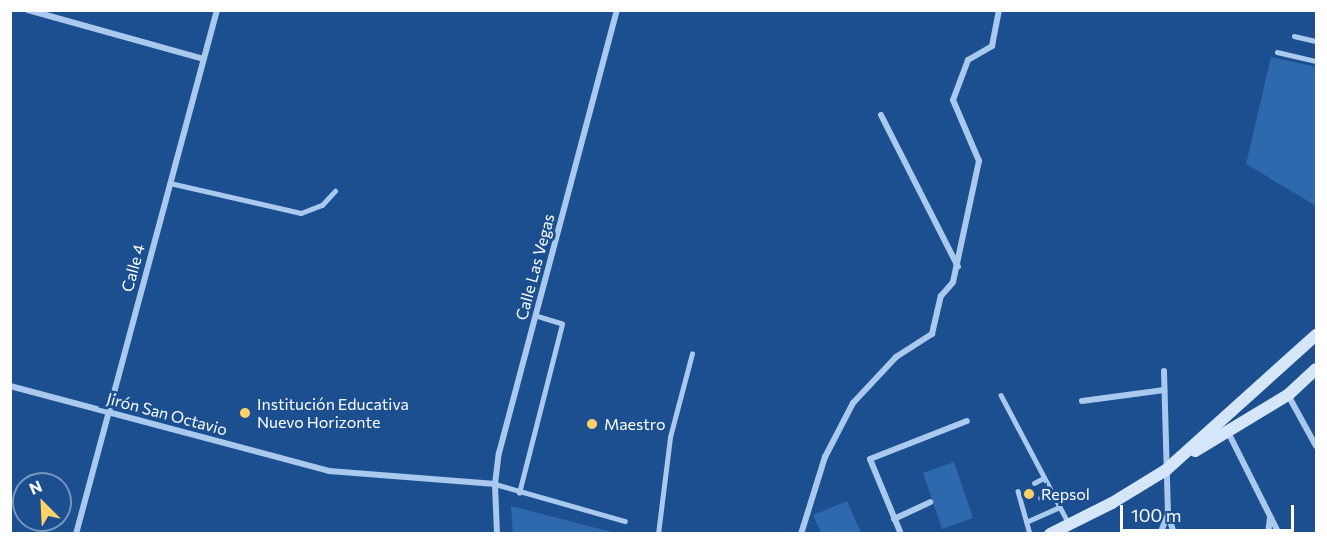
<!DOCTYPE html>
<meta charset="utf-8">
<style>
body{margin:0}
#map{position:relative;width:1327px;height:544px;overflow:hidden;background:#1b4f8f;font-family:Commissioner,sans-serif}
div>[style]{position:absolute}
.green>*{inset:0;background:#2e69ad}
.service>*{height:4.5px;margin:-2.25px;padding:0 2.25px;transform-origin:2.25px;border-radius:2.25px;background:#a9c9ee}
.minor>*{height:6px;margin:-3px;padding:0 3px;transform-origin:3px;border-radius:3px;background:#a9c9ee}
.secondary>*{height:12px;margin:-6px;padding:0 6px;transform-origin:6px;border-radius:6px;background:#d6e6fa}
.dots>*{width:16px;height:16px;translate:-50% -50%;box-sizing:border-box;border:3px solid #1b4f8f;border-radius:50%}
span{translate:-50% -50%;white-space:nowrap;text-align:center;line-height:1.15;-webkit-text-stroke:6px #1b4f8f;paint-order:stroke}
.street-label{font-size:16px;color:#fff}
.poi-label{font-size:16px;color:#fff}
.left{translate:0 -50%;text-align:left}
.frame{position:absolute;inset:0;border:12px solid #fff;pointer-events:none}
.north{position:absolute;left:12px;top:472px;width:60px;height:60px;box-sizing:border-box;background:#1b4f8f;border:2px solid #7695bc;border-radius:50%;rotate:336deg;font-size:16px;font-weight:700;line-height:24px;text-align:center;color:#fff}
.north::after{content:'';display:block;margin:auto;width:21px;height:27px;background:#ffd166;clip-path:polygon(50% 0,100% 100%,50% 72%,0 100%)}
.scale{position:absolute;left:1120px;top:505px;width:174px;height:27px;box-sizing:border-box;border:3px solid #fff;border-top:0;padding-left:8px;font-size:18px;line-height:21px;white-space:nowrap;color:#fff;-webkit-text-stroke:4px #1b4f8f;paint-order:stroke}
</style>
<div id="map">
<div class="green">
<i style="clip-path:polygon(1271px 57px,1316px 67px,1316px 206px,1246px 164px)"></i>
<i style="clip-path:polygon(954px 462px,973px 518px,942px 529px,923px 473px)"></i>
<i style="clip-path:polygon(847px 501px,861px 533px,821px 533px,813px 515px)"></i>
<i style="clip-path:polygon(511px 506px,616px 533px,513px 533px)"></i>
</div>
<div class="service">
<i style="left:1294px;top:36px;width:23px;rotate:13deg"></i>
<i style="left:1277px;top:52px;width:40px;rotate:13deg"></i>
<i style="left:170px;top:183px;width:134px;rotate:12.9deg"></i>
<i style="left:301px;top:213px;width:22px;rotate:-21deg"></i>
<i style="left:322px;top:205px;width:19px;rotate:-47deg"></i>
<i style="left:1001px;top:395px;width:144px;rotate:62.2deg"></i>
<i style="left:1034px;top:483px;width:11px;rotate:-27deg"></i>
<i style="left:495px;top:484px;width:135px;rotate:15.9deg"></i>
<i style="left:1018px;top:491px;width:45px;rotate:74.4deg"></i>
<i style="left:519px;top:493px;width:174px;rotate:-75.7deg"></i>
<i style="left:562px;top:324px;width:28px;rotate:-163deg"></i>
<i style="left:1040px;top:498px;width:13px;rotate:-27deg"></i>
<i style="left:1026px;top:522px;width:36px;rotate:-24deg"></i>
<i style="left:658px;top:534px;width:98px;rotate:-82.9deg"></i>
<i style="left:670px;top:437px;width:86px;rotate:-75.2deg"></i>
</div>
<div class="minor">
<i style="left:28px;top:10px;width:182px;rotate:15.6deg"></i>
<i style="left:881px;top:115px;width:170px;rotate:63.1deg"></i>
<i style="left:1164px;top:371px;width:143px;rotate:88.4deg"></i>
<i style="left:1168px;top:514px;width:21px;rotate:73deg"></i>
<i style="left:10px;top:386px;width:330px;rotate:14.9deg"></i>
<i style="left:329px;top:471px;width:167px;rotate:4.5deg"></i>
<i style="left:1288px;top:395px;width:58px;rotate:61.2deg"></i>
<i style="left:1082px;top:401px;width:83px;rotate:-7.6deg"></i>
<i style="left:1229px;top:434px;width:112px;rotate:63.4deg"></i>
<i style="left:894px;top:519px;width:40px;rotate:-25deg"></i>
<i style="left:76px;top:534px;width:543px;rotate:-74.94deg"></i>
<i style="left:497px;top:534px;width:50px;rotate:-92.3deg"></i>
<i style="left:495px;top:484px;width:31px;rotate:-83deg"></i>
<i style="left:499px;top:453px;width:458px;rotate:-75.1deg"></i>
<i style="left:801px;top:534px;width:81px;rotate:-72.7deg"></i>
<i style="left:825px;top:457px;width:61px;rotate:-62.6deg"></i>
<i style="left:853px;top:403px;width:63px;rotate:-46.9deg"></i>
<i style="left:896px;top:357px;width:43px;rotate:-32.6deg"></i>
<i style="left:932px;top:334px;width:39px;rotate:-77deg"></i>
<i style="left:941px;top:296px;width:18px;rotate:-49deg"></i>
<i style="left:953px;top:282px;width:124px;rotate:-77.9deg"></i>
<i style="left:979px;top:161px;width:66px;rotate:-113.1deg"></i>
<i style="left:953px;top:100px;width:43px;rotate:-69.4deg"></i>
<i style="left:968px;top:60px;width:28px;rotate:-30deg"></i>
<i style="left:992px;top:46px;width:37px;rotate:-79deg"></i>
<i style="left:901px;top:534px;width:81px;rotate:-112.5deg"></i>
<i style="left:870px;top:459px;width:104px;rotate:-21.4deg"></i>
<i style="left:1160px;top:534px;width:22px;rotate:-68deg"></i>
<i style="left:1268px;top:534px;width:16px;rotate:-83deg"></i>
</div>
<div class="secondary">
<i style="left:1195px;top:451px;width:109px;rotate:-31.1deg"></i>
<i style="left:1288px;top:395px;width:38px;rotate:-43deg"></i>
<i style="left:1050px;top:534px;width:69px;rotate:-26.6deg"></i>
<i style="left:1112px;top:503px;width:63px;rotate:-31.4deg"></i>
<i style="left:1166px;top:470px;width:202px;rotate:-42deg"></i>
</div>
<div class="dots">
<i style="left:245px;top:413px;background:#ffd166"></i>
<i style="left:592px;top:424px;background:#ffd166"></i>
<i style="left:1029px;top:494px;background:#ffd166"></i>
</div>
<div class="street-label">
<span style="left:535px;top:267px;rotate:-75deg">Calle Las Vegas</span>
<span style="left:133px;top:268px;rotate:-75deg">Calle 4</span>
<span style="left:167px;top:414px;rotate:15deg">Jirón San Octavio</span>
</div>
<div class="poi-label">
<span class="left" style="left:257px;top:413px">Institución Educativa<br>Nuevo Horizonte</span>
<span class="left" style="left:604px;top:424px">Maestro</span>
<span class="left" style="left:1041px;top:494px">Repsol</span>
</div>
<div class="frame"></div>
<div class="north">N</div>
<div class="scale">100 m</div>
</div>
